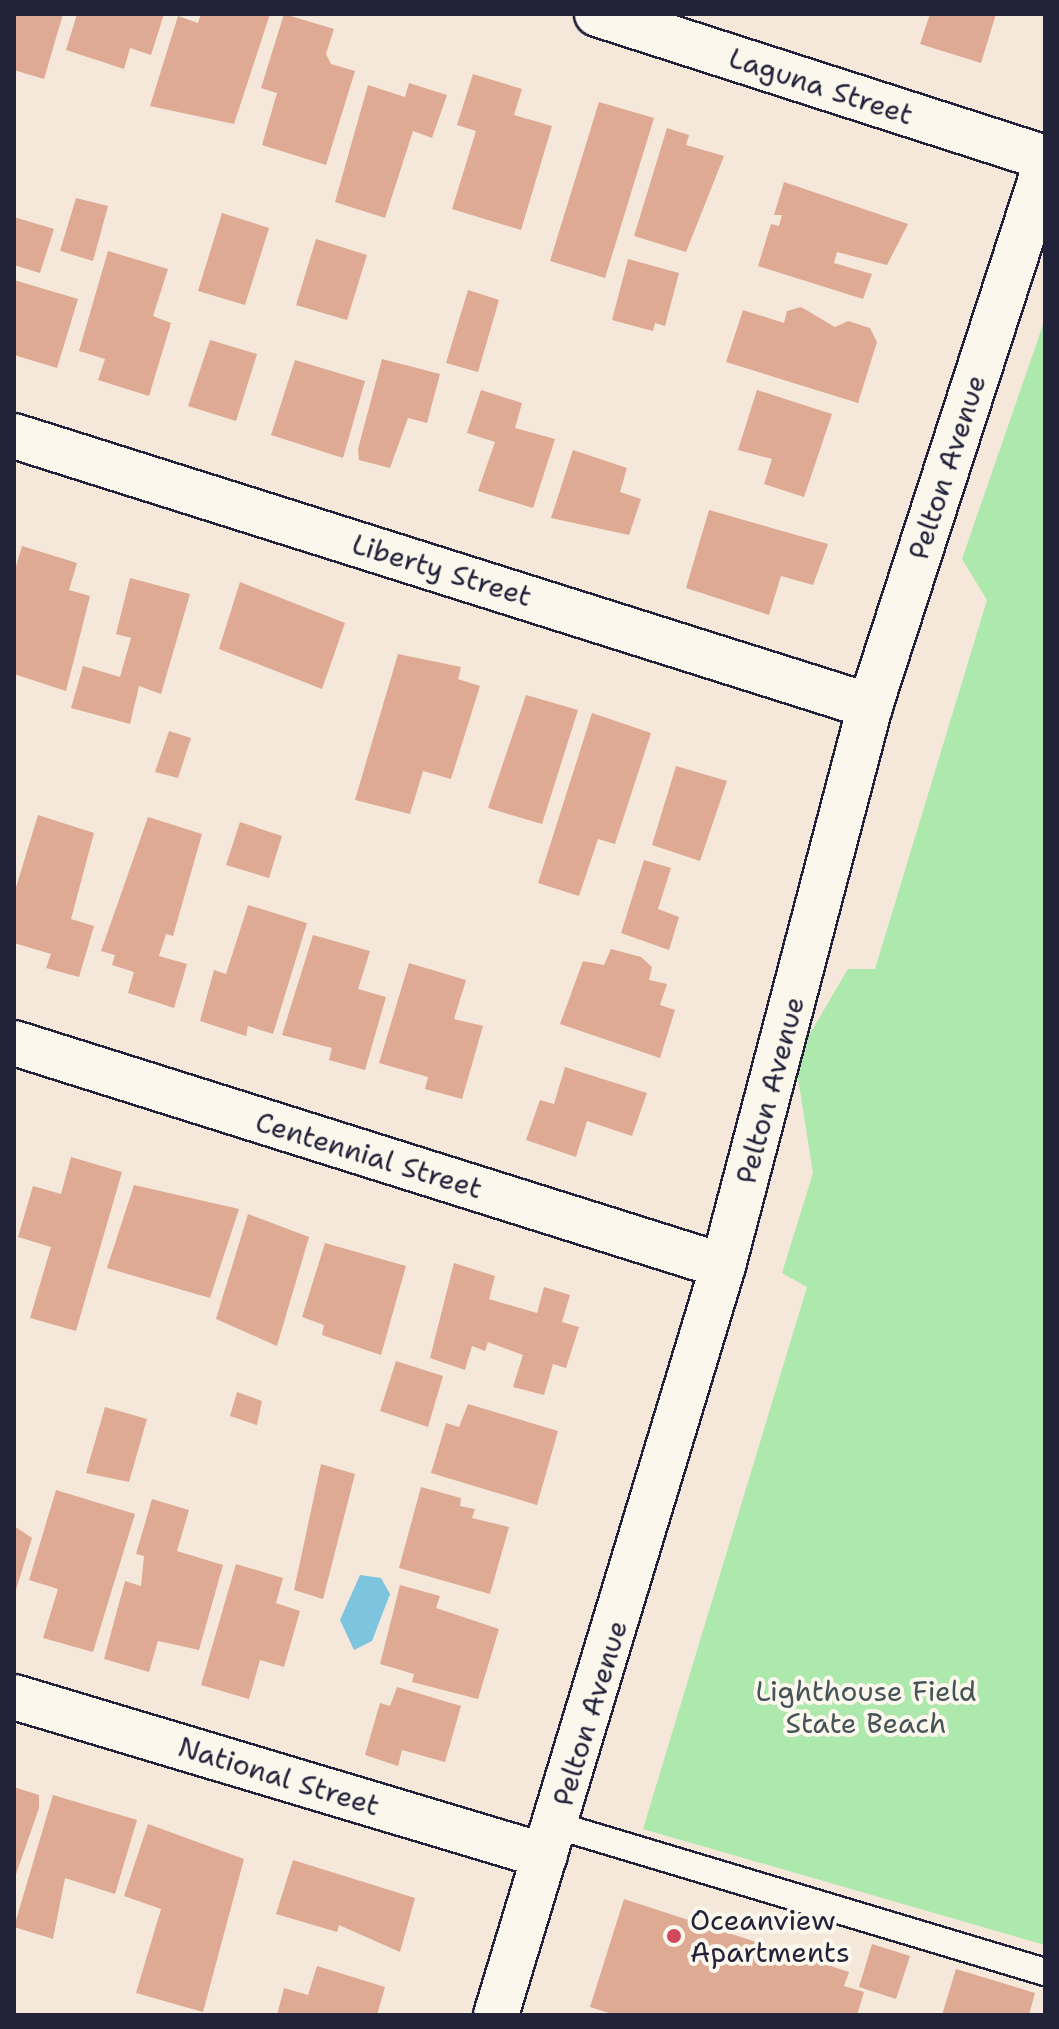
<!DOCTYPE html>
<style>
body{margin:0}
#map{position:relative;width:1059px;height:2029px;overflow:hidden;background:#f5e8da;font-family:"Shantell Sans",sans-serif}
div>[style]{position:absolute}
.green>*{inset:0;background:#ade8ad}
.water>*{inset:0;background:#7dc5de}
.building>*{inset:0;background:#deaa93}
.roads{filter:drop-shadow(2px 0 #22223b) drop-shadow(-2px 0 #22223b) drop-shadow(0 2px #22223b) drop-shadow(0 -2px #22223b)}
.lane>*{height:26px;margin:-13px;padding:0 13px;transform-origin:13px;border-radius:13px;background:#fbf7ec}
.street>*{height:44px;margin:-22px;padding:0 22px;transform-origin:22px;border-radius:22px;background:#fbf7ec}
.dots>*{width:22px;height:22px;translate:-50% -50%;box-sizing:border-box;border:4px solid #fbf7ec;border-radius:50%}
span{translate:-50% -50%;white-space:nowrap;text-align:center;line-height:1.15;-webkit-text-stroke:8px #fbf7ec;paint-order:stroke}
.street-label{font-size:28px;color:#22223b}
.park-label{font-size:28px;color:#455458}
.poi-label{font-size:28px;color:#22223b}
.left{translate:0 -50%;text-align:left}
.frame{position:absolute;inset:0;border:16px solid #22223b;pointer-events:none}
</style>
<div id="map">
<div class="green">
<i style="clip-path:polygon(1045px 319px,1045px 1945px,643px 1829px,807px 1287px,782px 1273px,813px 1173px,795px 1059px,848px 969px,875px 969px,987px 600px,962px 559px)"></i>
</div>
<div class="water">
<i style="clip-path:polygon(360px 1575px,381px 1578px,390px 1594px,372px 1641px,354px 1650px,340px 1620px)"></i>
</div>
<div class="building">
<i style="clip-path:polygon(14px 14px,63px 14px,44px 79px,14px 70px)"></i>
<i style="clip-path:polygon(77px 14px,164px 14px,151px 55px,130px 48px,124px 69px,66px 50px)"></i>
<i style="clip-path:polygon(201px 14px,270px 14px,234px 124px,150px 106px,178px 16px,198px 23px)"></i>
<i style="clip-path:polygon(284px 14px,334px 29px,326px 54px,331px 64px,355px 71px,326px 165px,262px 145px,277px 93px,261px 88px)"></i>
<i style="clip-path:polygon(930px 14px,996px 14px,981px 63px,920px 44px)"></i>
<i style="clip-path:polygon(473px 74px,522px 89px,514px 115px,552px 126px,521px 230px,452px 209px,476px 131px,457px 125px)"></i>
<i style="clip-path:polygon(409px 83px,447px 95px,432px 138px,413px 131px,385px 218px,335px 202px,368px 85px,405px 97px)"></i>
<i style="clip-path:polygon(599px 102px,654px 118px,605px 278px,550px 261px)"></i>
<i style="clip-path:polygon(667px 128px,689px 135px,686px 145px,724px 156px,686px 252px,634px 236px)"></i>
<i style="clip-path:polygon(784px 182px,908px 224px,887px 265px,837px 252px,834px 263px,872px 274px,863px 299px,758px 266px,771px 224px,779px 226px,782px 215px,774px 215px)"></i>
<i style="clip-path:polygon(76px 198px,108px 206px,93px 261px,60px 251px)"></i>
<i style="clip-path:polygon(222px 213px,269px 228px,245px 305px,198px 291px)"></i>
<i style="clip-path:polygon(14px 217px,54px 229px,40px 273px,14px 265px)"></i>
<i style="clip-path:polygon(316px 239px,367px 255px,347px 320px,296px 305px)"></i>
<i style="clip-path:polygon(108px 251px,168px 269px,153px 316px,171px 323px,149px 396px,98px 380px,105px 359px,79px 351px)"></i>
<i style="clip-path:polygon(628px 259px,679px 273px,665px 326px,655px 323px,653px 331px,612px 320px)"></i>
<i style="clip-path:polygon(14px 280px,78px 299px,57px 368px,14px 355px)"></i>
<i style="clip-path:polygon(468px 290px,499px 300px,478px 372px,446px 363px)"></i>
<i style="clip-path:polygon(801px 307px,835px 327px,848px 321px,870px 328px,877px 342px,858px 403px,726px 362px,743px 310px,784px 323px,787px 311px)"></i>
<i style="clip-path:polygon(210px 340px,257px 354px,236px 421px,188px 406px)"></i>
<i style="clip-path:polygon(382px 359px,440px 374px,427px 423px,408px 418px,390px 468px,359px 460px,358px 449px)"></i>
<i style="clip-path:polygon(295px 360px,365px 381px,343px 458px,271px 435px)"></i>
<i style="clip-path:polygon(481px 390px,522px 403px,515px 428px,555px 439px,533px 508px,478px 491px,495px 442px,467px 433px)"></i>
<i style="clip-path:polygon(757px 390px,832px 414px,804px 497px,764px 484px,772px 459px,738px 450px)"></i>
<i style="clip-path:polygon(573px 450px,627px 468px,620px 492px,641px 499px,629px 535px,551px 518px)"></i>
<i style="clip-path:polygon(709px 510px,828px 544px,813px 585px,781px 576px,769px 615px,686px 588px)"></i>
<i style="clip-path:polygon(22px 546px,77px 563px,69px 590px,90px 596px,66px 691px,14px 674px,14px 573px)"></i>
<i style="clip-path:polygon(130px 578px,190px 594px,161px 694px,139px 686px,130px 724px,71px 708px,83px 666px,120px 677px,131px 638px,116px 634px)"></i>
<i style="clip-path:polygon(240px 582px,345px 623px,322px 689px,219px 649px)"></i>
<i style="clip-path:polygon(398px 654px,461px 667px,458px 679px,480px 686px,451px 779px,423px 771px,410px 814px,355px 800px)"></i>
<i style="clip-path:polygon(526px 695px,578px 710px,542px 824px,488px 808px)"></i>
<i style="clip-path:polygon(592px 713px,651px 733px,615px 844px,598px 839px,579px 896px,538px 883px)"></i>
<i style="clip-path:polygon(169px 731px,191px 738px,178px 778px,155px 772px)"></i>
<i style="clip-path:polygon(676px 766px,727px 781px,700px 861px,652px 845px)"></i>
<i style="clip-path:polygon(38px 815px,94px 833px,71px 919px,94px 926px,79px 977px,46px 968px,51px 954px,14px 943px,14px 894px)"></i>
<i style="clip-path:polygon(148px 817px,202px 834px,173px 936px,166px 934px,159px 956px,187px 964px,174px 1008px,128px 993px,134px 972px,112px 965px,115px 955px,101px 951px)"></i>
<i style="clip-path:polygon(240px 822px,282px 836px,269px 878px,226px 865px)"></i>
<i style="clip-path:polygon(644px 860px,671px 868px,658px 909px,679px 917px,669px 950px,621px 933px)"></i>
<i style="clip-path:polygon(248px 905px,307px 923px,273px 1034px,248px 1026px,246px 1036px,200px 1021px,214px 970px,226px 974px)"></i>
<i style="clip-path:polygon(313px 935px,370px 951px,358px 989px,386px 997px,365px 1070px,329px 1060px,332px 1048px,282px 1035px)"></i>
<i style="clip-path:polygon(611px 949px,641px 957px,652px 967px,649px 980px,667px 984px,660px 1005px,675px 1010px,660px 1058px,560px 1024px,583px 961px,604px 965px)"></i>
<i style="clip-path:polygon(409px 963px,466px 980px,454px 1019px,483px 1026px,462px 1099px,425px 1089px,428px 1077px,379px 1063px)"></i>
<i style="clip-path:polygon(565px 1067px,647px 1093px,632px 1136px,587px 1121px,576px 1157px,526px 1140px,540px 1100px,554px 1104px)"></i>
<i style="clip-path:polygon(71px 1157px,122px 1172px,76px 1331px,30px 1318px,51px 1247px,18px 1237px,33px 1186px,61px 1194px)"></i>
<i style="clip-path:polygon(134px 1185px,239px 1209px,210px 1298px,107px 1268px)"></i>
<i style="clip-path:polygon(248px 1214px,309px 1237px,277px 1346px,216px 1319px)"></i>
<i style="clip-path:polygon(325px 1243px,406px 1266px,381px 1355px,322px 1335px,324px 1325px,302px 1317px)"></i>
<i style="clip-path:polygon(454px 1263px,495px 1276px,489px 1299px,537px 1313px,544px 1287px,570px 1295px,562px 1322px,579px 1327px,566px 1368px,553px 1364px,544px 1395px,513px 1387px,523px 1355px,488px 1342px,485px 1351px,472px 1346px,465px 1370px,430px 1358px)"></i>
<i style="clip-path:polygon(396px 1361px,443px 1376px,428px 1427px,380px 1411px)"></i>
<i style="clip-path:polygon(237px 1392px,262px 1401px,257px 1425px,230px 1416px)"></i>
<i style="clip-path:polygon(468px 1404px,558px 1431px,537px 1505px,431px 1473px,446px 1423px,459px 1427px)"></i>
<i style="clip-path:polygon(105px 1407px,147px 1419px,129px 1482px,86px 1473px)"></i>
<i style="clip-path:polygon(321px 1464px,355px 1474px,323px 1599px,294px 1590px)"></i>
<i style="clip-path:polygon(421px 1487px,461px 1498px,460px 1506px,475px 1509px,472px 1518px,509px 1527px,490px 1594px,399px 1568px)"></i>
<i style="clip-path:polygon(56px 1490px,135px 1514px,93px 1652px,43px 1638px,58px 1589px,29px 1580px)"></i>
<i style="clip-path:polygon(152px 1499px,189px 1510px,177px 1551px,223px 1565px,199px 1650px,158px 1641px,149px 1672px,104px 1659px,125px 1581px,141px 1586px,144px 1556px,136px 1554px)"></i>
<i style="clip-path:polygon(14px 1526px,32px 1538px,15px 1593px,14px 1593px)"></i>
<i style="clip-path:polygon(236px 1564px,283px 1578px,276px 1603px,300px 1611px,284px 1667px,260px 1660px,249px 1699px,201px 1685px)"></i>
<i style="clip-path:polygon(400px 1585px,440px 1596px,436px 1608px,499px 1629px,478px 1699px,412px 1682px,414px 1674px,380px 1664px)"></i>
<i style="clip-path:polygon(397px 1687px,461px 1706px,445px 1762px,402px 1750px,398px 1766px,365px 1755px,380px 1703px,390px 1706px)"></i>
<i style="clip-path:polygon(14px 1787px,39px 1795px,39px 1808px,15px 1877px)"></i>
<i style="clip-path:polygon(53px 1795px,137px 1820px,115px 1894px,65px 1878px,53px 1939px,14px 1927px)"></i>
<i style="clip-path:polygon(148px 1824px,244px 1859px,203px 2012px,136px 1993px,161px 1909px,124px 1896px)"></i>
<i style="clip-path:polygon(293px 1860px,415px 1898px,400px 1952px,339px 1925px,337px 1932px,276px 1914px)"></i>
<i style="clip-path:polygon(624px 1899px,849px 1972px,844px 1986px,864px 1992px,857px 2015px,615px 2015px,590px 2007px)"></i>
<i style="clip-path:polygon(872px 1944px,910px 1956px,896px 1999px,859px 1987px)"></i>
<i style="clip-path:polygon(317px 1966px,385px 1987px,377px 2015px,277px 2015px,284px 1988px,308px 1995px)"></i>
<i style="clip-path:polygon(956px 1969px,1035px 1993px,1029px 2015px,942px 2015px)"></i>
</div>
<div class="roads">
<div class="lane">
<i style="left:555px;top:1825px;width:512px;rotate:16.7deg"></i>
</div>
<div class="street">
<i style="left:597px;top:14px;width:471px;rotate:17.8deg"></i>
<i style="left:14px;top:436px;width:898px;rotate:17.51deg"></i>
<i style="left:14px;top:1043px;width:743px;rotate:17.46deg"></i>
<i style="left:14px;top:1697px;width:554px;rotate:16.67deg"></i>
<i style="left:496px;top:2015px;width:783px;rotate:-73.14deg"></i>
<i style="left:723px;top:1266px;width:579px;rotate:-75.29deg"></i>
<i style="left:870px;top:706px;width:568px;rotate:-72.04deg"></i>
</div>
</div>
<div class="dots">
<i style="left:674px;top:1936px;background:#d1495b"></i>
</div>
<div class="street-label">
<span style="left:821px;top:86px;rotate:18deg">Laguna Street</span>
<span style="left:947px;top:467px;rotate:-72deg">Pelton Avenue</span>
<span style="left:442px;top:570px;rotate:17deg">Liberty Street</span>
<span style="left:770px;top:1090px;rotate:-75deg">Pelton Avenue</span>
<span style="left:369px;top:1155px;rotate:17deg">Centennial Street</span>
<span style="left:590px;top:1713px;rotate:-73deg">Pelton Avenue</span>
<span style="left:279px;top:1776px;rotate:17deg">National Street</span>
</div>
<div class="park-label">
<span style="left:866px;top:1707px">Lighthouse Field<br>State Beach</span>
</div>
<div class="poi-label">
<span class="left" style="left:690px;top:1936px">Oceanview<br>Apartments</span>
</div>
<div class="frame"></div>
</div>
